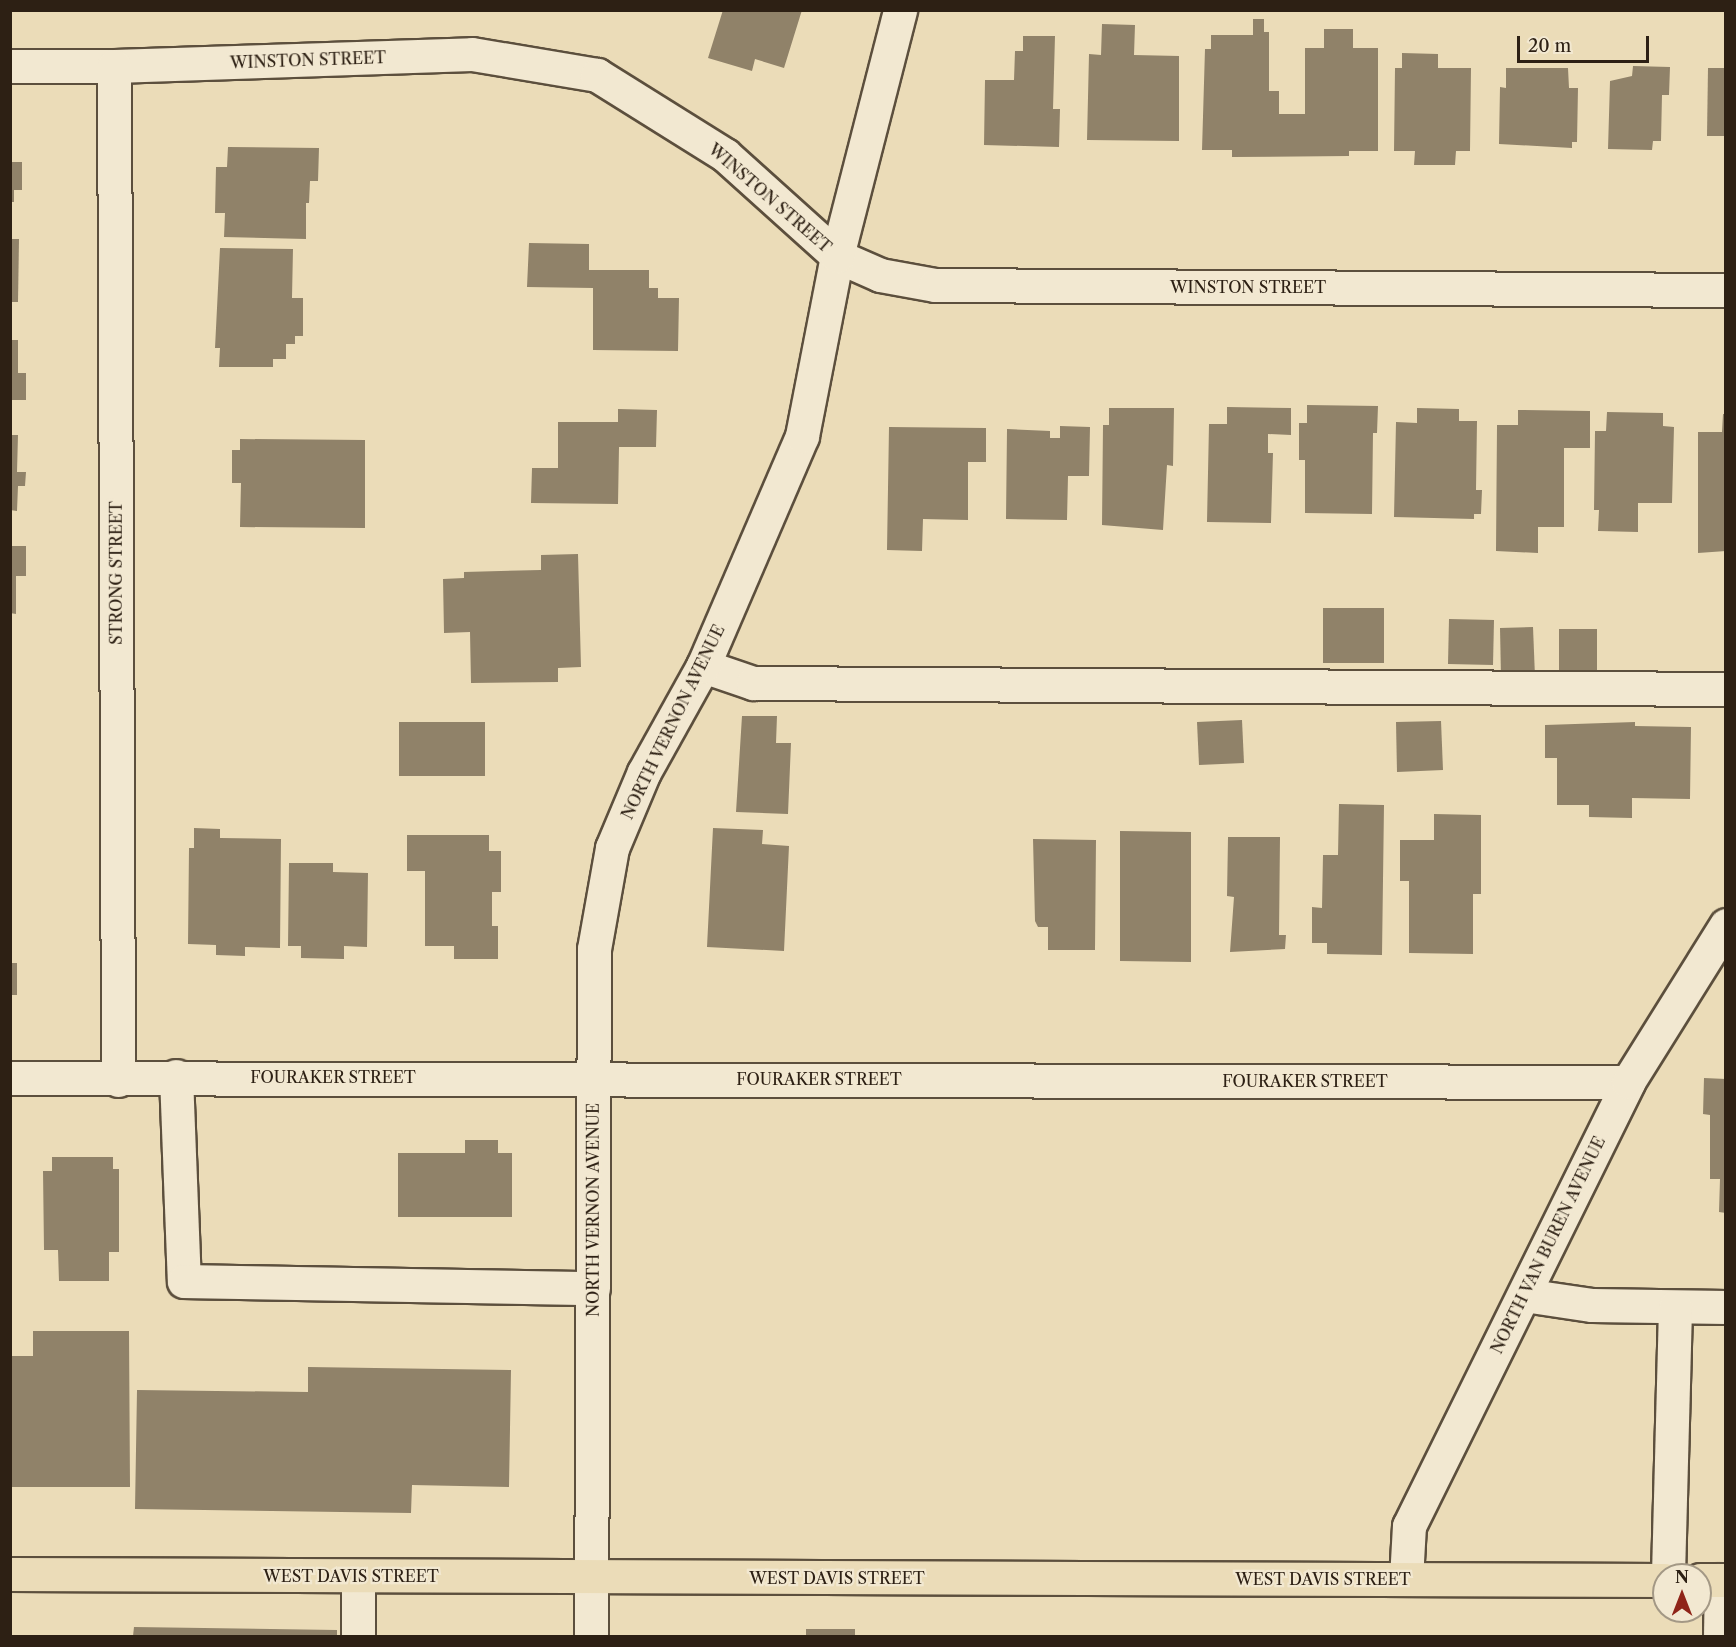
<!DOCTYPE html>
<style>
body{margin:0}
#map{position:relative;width:1736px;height:1647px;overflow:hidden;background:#ebdcb8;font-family:"Libre Caslon Text",serif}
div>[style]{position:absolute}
.building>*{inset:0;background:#908269}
.roads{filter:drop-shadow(2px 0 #5c4f3d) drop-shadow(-2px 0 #5c4f3d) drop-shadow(0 2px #5c4f3d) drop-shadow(0 -2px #5c4f3d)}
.minor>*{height:33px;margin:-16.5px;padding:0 16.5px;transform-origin:16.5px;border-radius:16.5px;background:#f2e8d1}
.major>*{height:33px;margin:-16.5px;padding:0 16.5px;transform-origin:16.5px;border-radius:16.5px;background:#ebdcb8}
span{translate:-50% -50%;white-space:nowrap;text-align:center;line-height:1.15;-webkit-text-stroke:4.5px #f2e8d1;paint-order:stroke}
.street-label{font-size:16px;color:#2d2014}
.frame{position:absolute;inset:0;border:12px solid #2d2014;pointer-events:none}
.north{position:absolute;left:1652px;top:1563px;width:60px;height:60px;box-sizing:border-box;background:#f2e8d1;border:2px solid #a39885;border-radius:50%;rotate:0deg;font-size:16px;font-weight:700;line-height:24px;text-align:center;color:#2d2014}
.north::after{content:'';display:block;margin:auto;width:21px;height:27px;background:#8f2418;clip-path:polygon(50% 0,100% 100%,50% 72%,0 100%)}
.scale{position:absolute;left:1517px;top:36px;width:132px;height:27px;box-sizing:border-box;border:3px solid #2d2014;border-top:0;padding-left:8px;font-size:18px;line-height:21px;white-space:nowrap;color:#2d2014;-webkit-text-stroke:4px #f2e8d1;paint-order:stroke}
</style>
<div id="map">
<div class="building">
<i style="clip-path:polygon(723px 10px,802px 10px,784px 68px,755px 59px,752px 71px,708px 58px)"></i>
<i style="clip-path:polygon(1253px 19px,1264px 19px,1264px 32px,1269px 32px,1269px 91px,1279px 91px,1279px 114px,1305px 114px,1305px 48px,1324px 48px,1324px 29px,1353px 29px,1353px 48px,1378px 48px,1378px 151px,1349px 151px,1349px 156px,1232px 157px,1232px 150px,1202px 150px,1205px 49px,1211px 49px,1211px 35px,1253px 35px)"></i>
<i style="clip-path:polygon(1102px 24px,1135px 25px,1134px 55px,1179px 56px,1179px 141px,1087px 140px,1089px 54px,1101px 55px)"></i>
<i style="clip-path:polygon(1023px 36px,1055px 36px,1053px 109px,1060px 109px,1059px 147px,984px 145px,985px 80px,1014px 80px,1015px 51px,1023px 51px)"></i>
<i style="clip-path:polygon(1402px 53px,1438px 54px,1438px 68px,1471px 68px,1470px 151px,1456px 151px,1455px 165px,1414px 165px,1415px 151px,1394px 151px,1395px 68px,1402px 68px)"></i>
<i style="clip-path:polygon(1633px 66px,1670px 67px,1669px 95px,1662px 95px,1661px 141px,1653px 141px,1652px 150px,1608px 149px,1610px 81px,1632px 76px)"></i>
<i style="clip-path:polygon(1506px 68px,1568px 68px,1569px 88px,1578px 88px,1577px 142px,1572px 142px,1572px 148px,1499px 144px,1500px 87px,1506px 88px)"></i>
<i style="clip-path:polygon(1708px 68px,1726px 68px,1726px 136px,1707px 136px)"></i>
<i style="clip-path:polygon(228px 147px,319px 148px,318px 181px,310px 181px,309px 203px,306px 203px,306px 239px,224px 237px,225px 213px,215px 213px,216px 167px,227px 167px)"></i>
<i style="clip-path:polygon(10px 162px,22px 162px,22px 190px,14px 190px,14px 202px,10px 202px)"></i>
<i style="clip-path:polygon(10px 239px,19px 239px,18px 302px,10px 302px)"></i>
<i style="clip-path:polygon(529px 243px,589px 244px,589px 270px,649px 270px,649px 288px,658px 288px,658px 298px,679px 298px,678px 351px,593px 350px,593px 288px,527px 287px)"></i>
<i style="clip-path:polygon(220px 248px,293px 249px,292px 298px,303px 298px,303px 336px,295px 336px,295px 344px,286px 344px,286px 359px,273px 359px,273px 367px,219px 367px,220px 348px,215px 348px)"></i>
<i style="clip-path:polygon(10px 340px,18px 340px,18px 373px,26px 373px,26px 400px,10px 400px)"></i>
<i style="clip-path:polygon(1307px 405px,1378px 406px,1377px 433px,1373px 433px,1372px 514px,1305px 513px,1305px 460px,1299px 460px,1299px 423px,1307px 423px)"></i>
<i style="clip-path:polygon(1227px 407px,1291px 408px,1291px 435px,1268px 434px,1268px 453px,1273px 453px,1271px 523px,1207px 522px,1209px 424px,1227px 424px)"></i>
<i style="clip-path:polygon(1109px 408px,1174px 408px,1173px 466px,1167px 465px,1163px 530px,1102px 525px,1103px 425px,1109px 425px)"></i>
<i style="clip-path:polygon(1417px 408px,1459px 409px,1459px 421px,1477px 421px,1476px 490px,1482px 490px,1481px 514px,1474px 514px,1474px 519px,1394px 517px,1396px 422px,1417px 423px)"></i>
<i style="clip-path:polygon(618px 409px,657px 410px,656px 447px,619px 447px,618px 504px,531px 503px,532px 468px,558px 468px,558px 422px,618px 422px)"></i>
<i style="clip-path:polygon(1518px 410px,1590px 411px,1590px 448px,1564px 448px,1564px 527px,1538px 527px,1538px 553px,1496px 551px,1497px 425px,1518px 425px)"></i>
<i style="clip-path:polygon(1607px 412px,1663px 413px,1663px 426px,1674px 427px,1672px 503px,1638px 503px,1638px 532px,1598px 531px,1599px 510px,1594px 510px,1595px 431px,1606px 431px)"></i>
<i style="clip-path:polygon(1723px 414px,1726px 414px,1726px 551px,1698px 553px,1698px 432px,1722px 432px)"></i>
<i style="clip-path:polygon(1060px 426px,1090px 427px,1089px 476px,1068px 476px,1067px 520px,1006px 519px,1007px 429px,1050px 431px,1050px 438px,1060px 438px)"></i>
<i style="clip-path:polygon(889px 427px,986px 428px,986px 462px,968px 462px,968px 520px,923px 519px,922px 551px,887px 550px)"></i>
<i style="clip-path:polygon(10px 435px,18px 435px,17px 472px,26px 472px,25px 486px,18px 486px,17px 511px,10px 510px)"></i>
<i style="clip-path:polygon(240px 439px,365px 440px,365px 528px,240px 527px,241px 483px,232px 483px,232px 450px,240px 450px)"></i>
<i style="clip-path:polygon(10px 546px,26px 546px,26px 576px,16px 576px,16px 614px,10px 613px)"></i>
<i style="clip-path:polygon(578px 554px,581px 667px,558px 668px,558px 682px,471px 683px,470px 632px,444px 633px,443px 579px,464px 578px,464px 572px,541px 570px,541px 555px)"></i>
<i style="clip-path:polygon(1323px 608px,1384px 608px,1384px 663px,1323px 663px)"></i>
<i style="clip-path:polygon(1449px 619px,1494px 620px,1493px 665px,1448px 664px)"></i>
<i style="clip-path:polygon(1533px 627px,1535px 677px,1501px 677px,1500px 628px)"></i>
<i style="clip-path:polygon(1559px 629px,1597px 629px,1597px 674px,1559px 674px)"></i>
<i style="clip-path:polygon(742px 716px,777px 716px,776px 743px,791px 743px,788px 814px,736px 812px)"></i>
<i style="clip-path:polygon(1242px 720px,1244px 763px,1199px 765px,1197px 722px)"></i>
<i style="clip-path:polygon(1441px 721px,1443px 770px,1397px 772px,1396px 722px)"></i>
<i style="clip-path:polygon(399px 722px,485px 722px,485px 776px,399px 776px)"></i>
<i style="clip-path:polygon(1635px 722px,1635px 726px,1691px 727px,1690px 799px,1632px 798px,1632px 818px,1589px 817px,1589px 805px,1557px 805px,1557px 758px,1545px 758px,1545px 725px)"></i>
<i style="clip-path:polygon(1339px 804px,1384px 805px,1382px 955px,1327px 954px,1327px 943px,1312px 943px,1312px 907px,1322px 908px,1323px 855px,1338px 855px)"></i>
<i style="clip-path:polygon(1434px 814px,1481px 815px,1481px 894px,1473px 894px,1473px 954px,1409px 953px,1409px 881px,1400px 881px,1400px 840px,1434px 840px)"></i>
<i style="clip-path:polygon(194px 828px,220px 829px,220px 838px,281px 839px,280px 948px,245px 947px,245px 956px,216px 955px,216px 945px,188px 944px,189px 848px,194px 848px)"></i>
<i style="clip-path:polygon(713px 828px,763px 830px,762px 844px,789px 846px,784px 951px,707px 947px)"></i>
<i style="clip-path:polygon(1120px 831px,1191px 832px,1191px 962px,1120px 961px)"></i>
<i style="clip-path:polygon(407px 835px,489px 835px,489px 851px,501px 851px,501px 892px,492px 892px,492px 926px,498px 926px,498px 959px,454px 959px,454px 946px,425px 946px,425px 871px,407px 871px)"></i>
<i style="clip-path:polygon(1228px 837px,1280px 837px,1279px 935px,1286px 935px,1285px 949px,1230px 952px,1234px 897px,1227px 896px)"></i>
<i style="clip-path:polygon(1033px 839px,1096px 840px,1095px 950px,1048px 950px,1048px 927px,1038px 927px,1035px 921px)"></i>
<i style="clip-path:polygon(289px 863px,333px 863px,333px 872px,368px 873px,367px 947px,344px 946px,344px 959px,301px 958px,301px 946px,288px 946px)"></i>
<i style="clip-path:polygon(10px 963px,17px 963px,17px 995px,10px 995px)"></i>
<i style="clip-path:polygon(1704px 1078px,1726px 1079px,1726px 1213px,1719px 1212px,1720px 1179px,1710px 1179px,1710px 1115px,1703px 1114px)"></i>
<i style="clip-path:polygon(465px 1140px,498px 1140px,498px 1153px,512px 1153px,512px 1217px,398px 1217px,398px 1153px,465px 1153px)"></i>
<i style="clip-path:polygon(52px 1157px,113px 1157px,113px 1169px,119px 1169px,119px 1252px,109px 1252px,109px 1281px,59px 1281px,58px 1250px,44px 1250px,43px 1171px,52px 1171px)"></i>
<i style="clip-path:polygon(33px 1331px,129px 1331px,130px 1487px,10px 1487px,10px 1356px,33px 1356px)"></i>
<i style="clip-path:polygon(308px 1367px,511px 1370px,509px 1487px,412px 1485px,411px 1513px,135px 1509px,137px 1390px,308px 1392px)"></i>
<i style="clip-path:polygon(134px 1627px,337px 1630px,337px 1636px,133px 1636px)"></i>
<i style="clip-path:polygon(806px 1629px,855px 1629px,855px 1636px,806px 1636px)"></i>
</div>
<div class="roads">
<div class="minor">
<i style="left:10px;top:66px;width:104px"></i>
<i style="left:114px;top:66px;width:358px;rotate:-1.9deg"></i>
<i style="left:472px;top:54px;width:127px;rotate:9.5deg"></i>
<i style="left:597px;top:75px;width:151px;rotate:32deg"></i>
<i style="left:725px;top:155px;width:151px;rotate:42deg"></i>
<i style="left:837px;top:256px;width:47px;rotate:23.8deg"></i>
<i style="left:880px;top:275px;width:56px;rotate:10.3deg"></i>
<i style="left:935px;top:285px;width:791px;rotate:0.36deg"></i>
<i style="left:114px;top:66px;width:1014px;rotate:89.77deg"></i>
<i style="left:703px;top:666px;width:53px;rotate:18.8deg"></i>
<i style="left:753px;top:683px;width:973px;rotate:0.35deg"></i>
<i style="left:176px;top:1076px;width:205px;rotate:87.8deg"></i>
<i style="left:184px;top:1281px;width:409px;rotate:1deg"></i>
<i style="left:10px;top:1078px;width:1618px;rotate:0.14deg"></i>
<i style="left:1524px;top:1295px;width:69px;rotate:8.4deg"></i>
<i style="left:1592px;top:1305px;width:134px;rotate:0.9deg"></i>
<i style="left:1668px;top:1575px;width:268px;rotate:-88.5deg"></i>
<i style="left:358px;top:1576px;width:60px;rotate:90deg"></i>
<i style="left:1406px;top:1579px;width:53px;rotate:-86.8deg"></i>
<i style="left:1409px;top:1526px;width:495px;rotate:-63.7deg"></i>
<i style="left:1628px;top:1082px;width:185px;rotate:-58deg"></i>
<i style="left:591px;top:1636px;width:687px;rotate:-89.75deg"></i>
<i style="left:594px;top:949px;width:103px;rotate:-79.9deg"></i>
<i style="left:612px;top:848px;width:82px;rotate:-67.2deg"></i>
<i style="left:644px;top:772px;width:121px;rotate:-60.9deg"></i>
<i style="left:703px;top:666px;width:250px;rotate:-66.7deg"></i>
<i style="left:802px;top:436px;width:183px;rotate:-79deg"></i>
<i style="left:837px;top:256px;width:254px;rotate:-75.6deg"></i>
<i style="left:1720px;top:1636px;width:56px;rotate:-89deg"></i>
</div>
<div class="major">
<i style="left:10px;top:1574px;width:1654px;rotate:0.21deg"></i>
<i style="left:1700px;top:1580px;width:26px"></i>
</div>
</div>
<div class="street-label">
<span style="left:308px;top:60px;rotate:-2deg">WINSTON STREET</span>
<span style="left:770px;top:198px;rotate:41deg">WINSTON STREET</span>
<span style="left:1248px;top:287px">WINSTON STREET</span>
<span style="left:116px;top:573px;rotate:-90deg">STRONG STREET</span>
<span style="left:673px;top:722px;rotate:-64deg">NORTH VERNON AVENUE</span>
<span style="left:333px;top:1077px">FOURAKER STREET</span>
<span style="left:819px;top:1079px">FOURAKER STREET</span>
<span style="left:1305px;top:1081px">FOURAKER STREET</span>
<span style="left:593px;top:1210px;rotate:-90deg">NORTH VERNON AVENUE</span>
<span style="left:1548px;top:1245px;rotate:-64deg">NORTH VAN BUREN AVENUE</span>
<span style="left:351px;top:1576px">WEST DAVIS STREET</span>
<span style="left:837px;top:1578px">WEST DAVIS STREET</span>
<span style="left:1323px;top:1579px">WEST DAVIS STREET</span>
</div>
<div class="frame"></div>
<div class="north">N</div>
<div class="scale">20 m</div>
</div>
